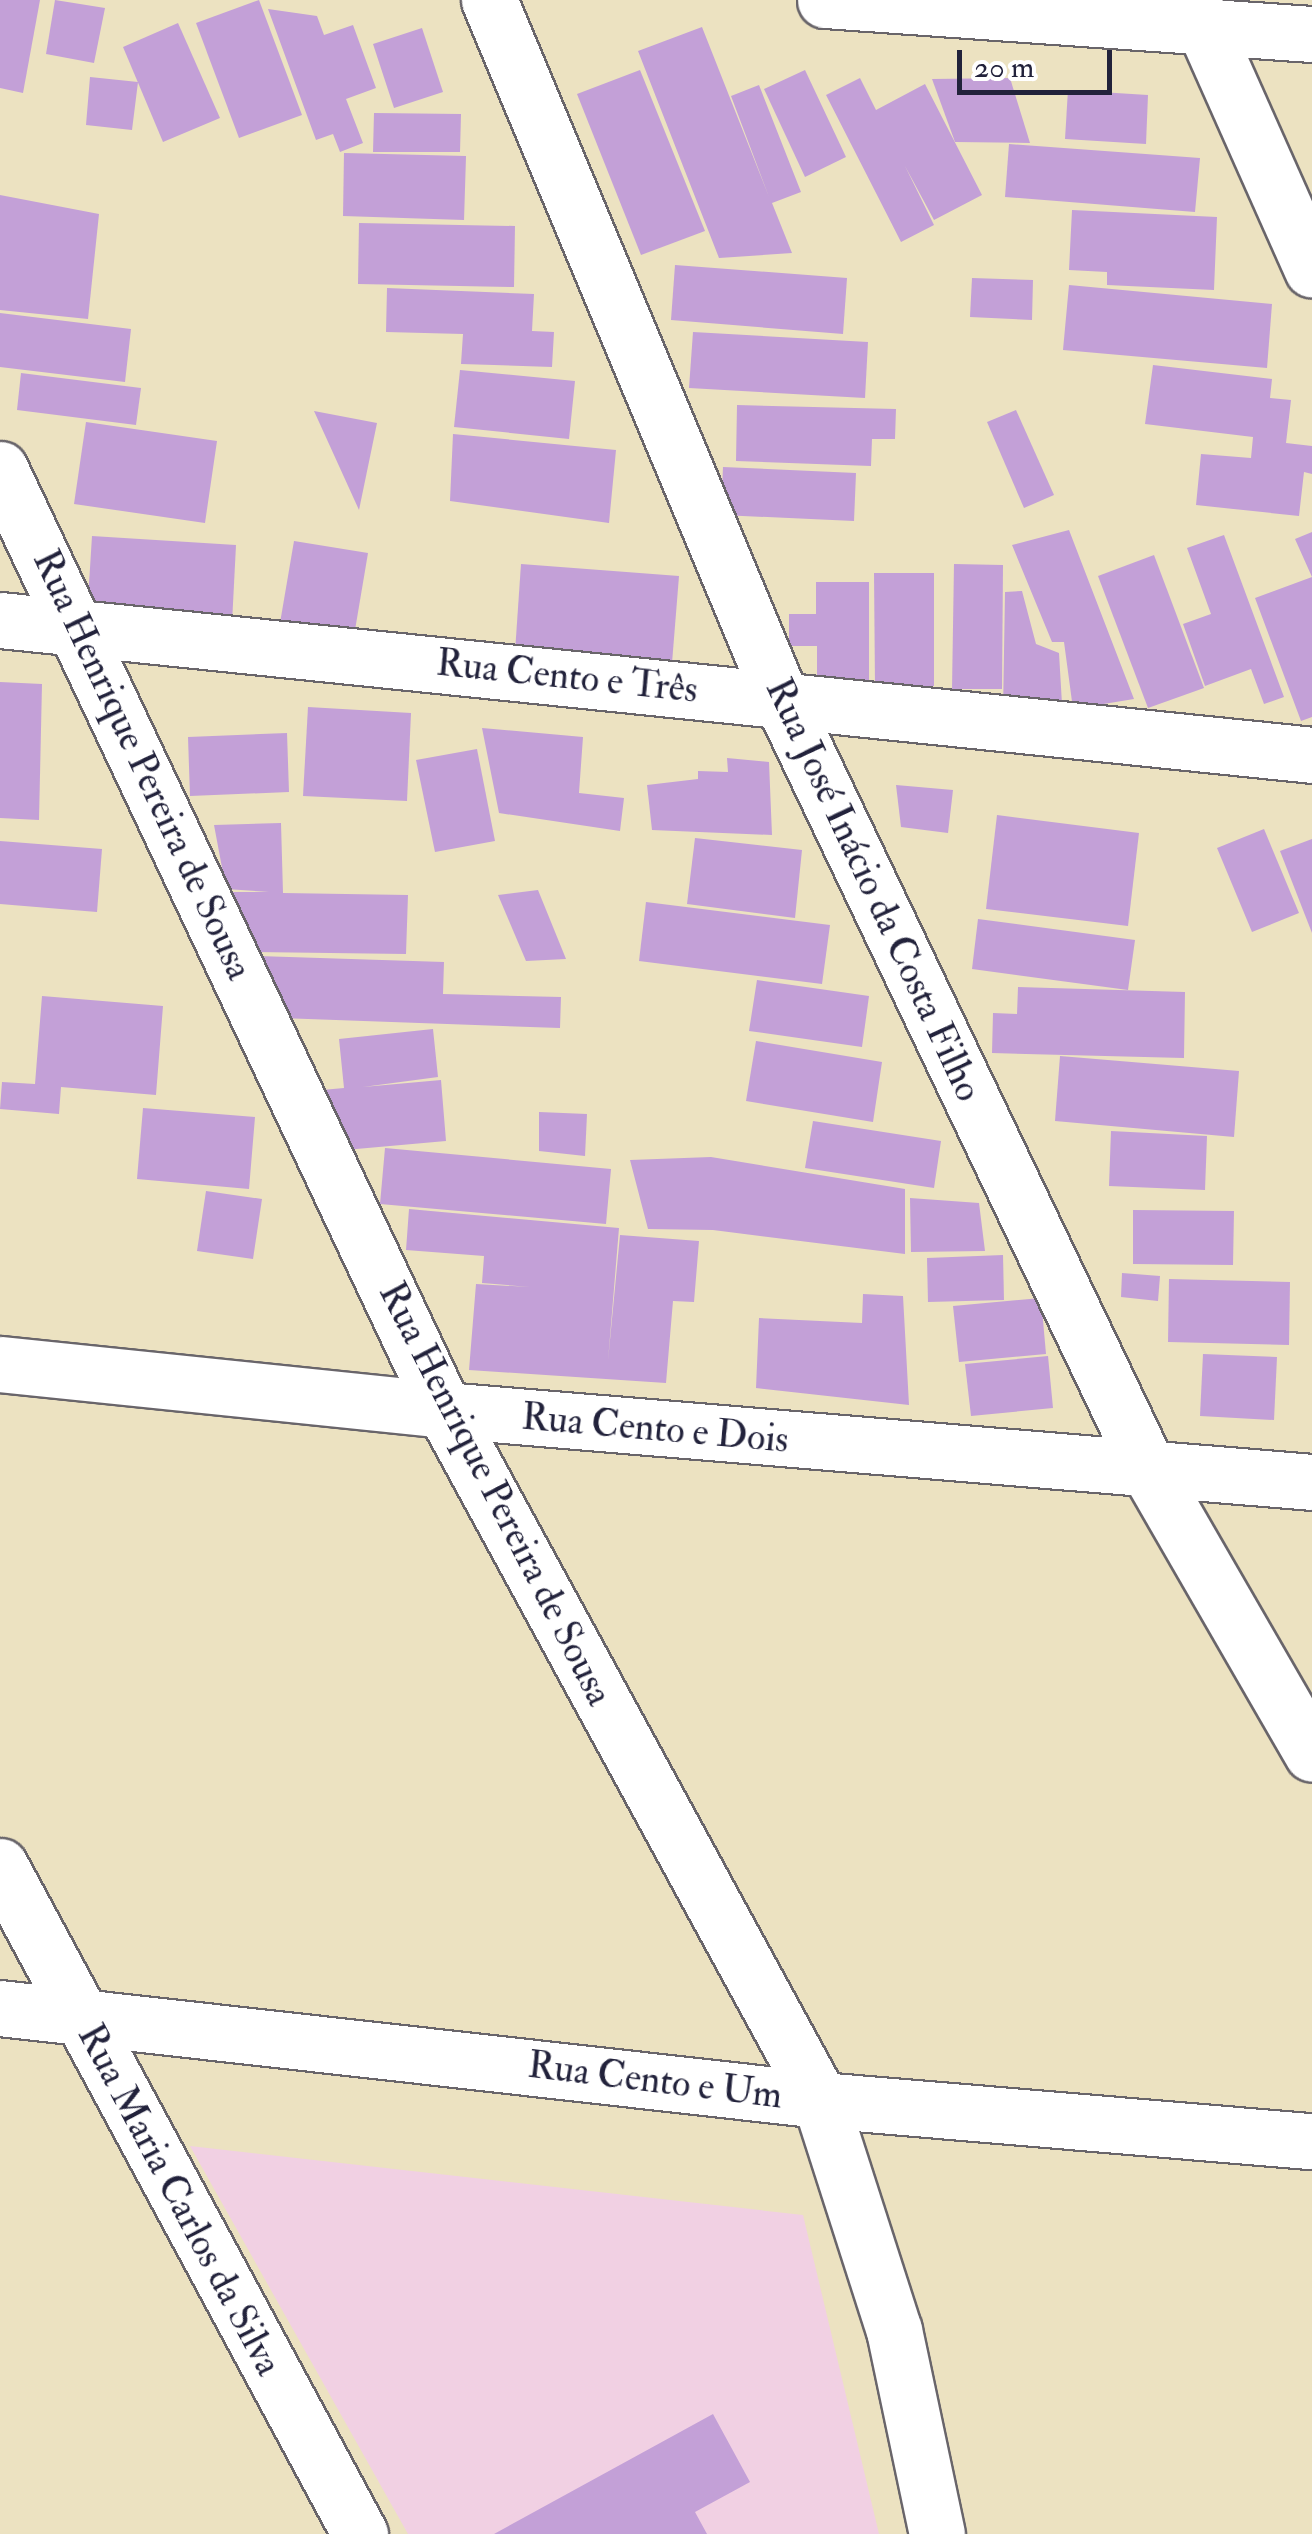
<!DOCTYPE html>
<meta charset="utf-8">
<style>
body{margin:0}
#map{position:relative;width:1312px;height:2534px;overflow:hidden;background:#ece2c1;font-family:"IM FELL Double Pica",serif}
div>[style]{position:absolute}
.built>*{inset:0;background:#f1d0e3}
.building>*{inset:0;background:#c3a0d7}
.roads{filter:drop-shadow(2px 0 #69656a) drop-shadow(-2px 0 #69656a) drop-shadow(0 2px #69656a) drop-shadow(0 -2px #69656a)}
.street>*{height:55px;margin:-27.5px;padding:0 27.5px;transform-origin:27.5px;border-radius:27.5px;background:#fff}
span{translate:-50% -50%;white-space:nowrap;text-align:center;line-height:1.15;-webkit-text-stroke:8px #fff;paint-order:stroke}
.street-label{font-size:38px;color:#22223b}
.scale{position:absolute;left:957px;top:50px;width:155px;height:45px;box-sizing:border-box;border:5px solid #22223b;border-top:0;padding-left:12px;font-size:30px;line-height:35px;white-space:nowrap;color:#22223b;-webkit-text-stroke:8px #fff;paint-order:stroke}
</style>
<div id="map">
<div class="built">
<i style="clip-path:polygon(190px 2146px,803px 2215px,879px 2534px,408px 2534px)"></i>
</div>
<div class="building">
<i style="clip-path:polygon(0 0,40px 0,23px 93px,0 88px)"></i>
<i style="clip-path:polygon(55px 0,105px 8px,94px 63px,46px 54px)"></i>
<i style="clip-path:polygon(259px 0,302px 115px,239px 138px,196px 23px)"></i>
<i style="clip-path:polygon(268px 9px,317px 16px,324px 35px,353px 25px,376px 88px,346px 99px,363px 143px,340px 152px,333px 134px,316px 140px)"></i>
<i style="clip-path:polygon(178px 23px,220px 118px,163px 142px,123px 47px)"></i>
<i style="clip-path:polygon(702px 27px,769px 197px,731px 96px,759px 85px,801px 192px,772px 203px,792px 253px,719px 258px,638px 51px)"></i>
<i style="clip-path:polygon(422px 28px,443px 92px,394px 108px,373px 44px)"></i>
<i style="clip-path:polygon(640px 70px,705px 231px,641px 255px,577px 94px)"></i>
<i style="clip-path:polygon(805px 70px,846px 157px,805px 177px,764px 89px)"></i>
<i style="clip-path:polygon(90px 77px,138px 82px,132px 130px,86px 125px)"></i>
<i style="clip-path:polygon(860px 78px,876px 110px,925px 84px,982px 195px,934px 220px,905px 166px,934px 225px,901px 242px,826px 95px)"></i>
<i style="clip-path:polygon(1010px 78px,1030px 143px,955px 142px,932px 79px)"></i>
<i style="clip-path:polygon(1068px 90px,1148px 95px,1146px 144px,1065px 139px)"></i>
<i style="clip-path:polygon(374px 113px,461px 114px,460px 152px,373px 152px)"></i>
<i style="clip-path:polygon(1009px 144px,1200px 158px,1195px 212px,1005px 197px)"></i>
<i style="clip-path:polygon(344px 153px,466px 156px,464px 220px,343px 216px)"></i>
<i style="clip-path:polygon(0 195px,99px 214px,88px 319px,0 310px)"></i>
<i style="clip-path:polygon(1072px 210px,1217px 217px,1214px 290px,1107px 285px,1107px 272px,1069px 270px)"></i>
<i style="clip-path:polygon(359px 223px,515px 226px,514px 287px,358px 284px)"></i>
<i style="clip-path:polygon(675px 265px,847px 278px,843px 334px,671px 320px)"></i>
<i style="clip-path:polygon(972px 278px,1033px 280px,1032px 320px,970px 317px)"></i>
<i style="clip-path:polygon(1069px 285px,1272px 304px,1267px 368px,1063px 350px)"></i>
<i style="clip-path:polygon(387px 288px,534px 294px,532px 331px,554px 332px,552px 367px,461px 364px,463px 334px,386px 332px)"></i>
<i style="clip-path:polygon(0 313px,131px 329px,125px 382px,0 367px)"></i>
<i style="clip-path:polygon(693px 332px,868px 342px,865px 398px,689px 388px)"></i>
<i style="clip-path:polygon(1153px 365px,1272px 379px,1270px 398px,1291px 400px,1286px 443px,1312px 446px,1312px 474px,1304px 472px,1299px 516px,1196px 505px,1201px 454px,1251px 458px,1253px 437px,1145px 424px)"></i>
<i style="clip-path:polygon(460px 370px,575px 381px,569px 439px,454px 427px)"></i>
<i style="clip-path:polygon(21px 373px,141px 388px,136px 425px,17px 410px)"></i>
<i style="clip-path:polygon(737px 405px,896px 409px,895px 439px,872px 439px,871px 466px,736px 461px)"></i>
<i style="clip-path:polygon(1016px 410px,1054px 495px,1024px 508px,987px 422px)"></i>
<i style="clip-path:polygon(314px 411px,377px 423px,359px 510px)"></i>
<i style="clip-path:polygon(86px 422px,217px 441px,205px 523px,74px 504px)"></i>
<i style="clip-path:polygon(453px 434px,616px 450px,609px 523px,450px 501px)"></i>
<i style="clip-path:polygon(723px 467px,856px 473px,854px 521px,721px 515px)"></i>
<i style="clip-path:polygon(1069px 530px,1134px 699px,1073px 709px,1064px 642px,1052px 642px,1012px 545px)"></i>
<i style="clip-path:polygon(1312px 532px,1312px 717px,1301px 721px,1255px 598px,1312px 577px,1295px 539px)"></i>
<i style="clip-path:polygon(1224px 535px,1284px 697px,1264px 704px,1251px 669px,1205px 686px,1183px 624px,1211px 614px,1187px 548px)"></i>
<i style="clip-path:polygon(92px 536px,236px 545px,232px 623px,87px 615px)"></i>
<i style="clip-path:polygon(294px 541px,368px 553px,354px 636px,280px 623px)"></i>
<i style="clip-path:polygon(1154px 555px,1204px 688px,1148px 708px,1098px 576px)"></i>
<i style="clip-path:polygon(521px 564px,679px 576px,672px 663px,515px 652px)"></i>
<i style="clip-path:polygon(954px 564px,1003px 565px,1002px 689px,952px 689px)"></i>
<i style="clip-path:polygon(874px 573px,934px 573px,934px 686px,875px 686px)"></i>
<i style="clip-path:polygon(816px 582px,869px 582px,869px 691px,817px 692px,817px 646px,789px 646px,789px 614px,816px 614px)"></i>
<i style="clip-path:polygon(1022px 591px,1036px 644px,1059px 653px,1062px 704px,1003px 712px,1005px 592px)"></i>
<i style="clip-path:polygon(0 682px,42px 684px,39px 820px,0 818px)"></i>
<i style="clip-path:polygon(308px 707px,411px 713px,407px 801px,303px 796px)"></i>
<i style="clip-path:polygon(482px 728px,583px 737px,579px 793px,624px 798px,620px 831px,499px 813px)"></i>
<i style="clip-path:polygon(287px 733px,289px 792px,190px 796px,188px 737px)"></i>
<i style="clip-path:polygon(477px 749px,495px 841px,435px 852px,416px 760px)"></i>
<i style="clip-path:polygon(727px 758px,769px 762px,772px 835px,652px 830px,647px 785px,698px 779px,698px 771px,728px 772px)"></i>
<i style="clip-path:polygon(896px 785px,953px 790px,948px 833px,901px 827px)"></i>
<i style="clip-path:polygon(997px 815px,1139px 833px,1128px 926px,986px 909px)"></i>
<i style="clip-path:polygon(281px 823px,283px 893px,408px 895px,406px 954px,253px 952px,227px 892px,269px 892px,226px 889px,214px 825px)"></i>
<i style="clip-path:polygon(1264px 829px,1299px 913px,1252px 932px,1217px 848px)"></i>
<i style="clip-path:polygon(695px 838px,802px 850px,795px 918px,687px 904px)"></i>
<i style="clip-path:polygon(1312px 839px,1312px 933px,1280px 851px)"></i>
<i style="clip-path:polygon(0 841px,102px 849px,97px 912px,0 904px)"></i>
<i style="clip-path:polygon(538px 890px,566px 959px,526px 961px,498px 895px)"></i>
<i style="clip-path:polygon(646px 902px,830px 925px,822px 984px,639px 961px)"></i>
<i style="clip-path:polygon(978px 919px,1135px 940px,1128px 990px,972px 969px)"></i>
<i style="clip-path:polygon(258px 956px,444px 962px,443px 994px,561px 997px,560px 1028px,280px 1018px)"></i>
<i style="clip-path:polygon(757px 980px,869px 996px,862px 1047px,749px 1031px)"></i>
<i style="clip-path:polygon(1018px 987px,1185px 992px,1184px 1058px,992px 1053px,993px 1013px,1017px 1014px)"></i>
<i style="clip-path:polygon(42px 996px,163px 1006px,156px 1095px,61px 1087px,59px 1114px,0 1109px,2px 1082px,35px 1084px)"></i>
<i style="clip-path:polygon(433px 1029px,438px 1077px,363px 1087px,441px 1080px,446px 1141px,345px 1150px,322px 1090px,344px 1088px,339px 1039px)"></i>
<i style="clip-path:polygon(756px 1041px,882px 1062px,873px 1122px,746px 1101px)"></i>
<i style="clip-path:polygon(1060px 1056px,1239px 1071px,1234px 1137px,1055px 1121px)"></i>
<i style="clip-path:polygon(143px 1108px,255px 1117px,249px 1189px,137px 1179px)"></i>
<i style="clip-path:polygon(539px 1112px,587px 1114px,585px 1156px,539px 1151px)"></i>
<i style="clip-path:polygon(813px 1121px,941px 1141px,934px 1188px,805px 1168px)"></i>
<i style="clip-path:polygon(1111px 1131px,1207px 1136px,1205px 1190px,1109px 1186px)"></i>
<i style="clip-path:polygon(385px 1148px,611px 1169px,606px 1224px,380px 1204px)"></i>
<i style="clip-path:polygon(711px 1157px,905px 1189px,905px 1254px,713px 1230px,648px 1229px,630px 1160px)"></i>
<i style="clip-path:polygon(206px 1191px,262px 1199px,253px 1259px,197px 1251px)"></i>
<i style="clip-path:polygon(910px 1198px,979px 1203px,985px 1251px,911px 1252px)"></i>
<i style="clip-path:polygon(409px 1209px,619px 1228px,608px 1361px,620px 1235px,699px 1241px,694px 1302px,673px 1301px,666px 1383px,469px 1370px,476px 1284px,530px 1287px,482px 1283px,484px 1256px,406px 1250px)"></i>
<i style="clip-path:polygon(1133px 1210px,1234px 1211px,1233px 1265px,1133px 1264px)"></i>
<i style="clip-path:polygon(1003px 1255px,1004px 1300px,928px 1302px,927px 1258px)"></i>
<i style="clip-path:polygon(1122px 1273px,1160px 1276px,1158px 1301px,1121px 1297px)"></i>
<i style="clip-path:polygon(1169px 1279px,1290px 1282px,1289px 1345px,1168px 1342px)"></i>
<i style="clip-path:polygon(863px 1294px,903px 1296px,909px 1405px,756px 1388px,759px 1318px,862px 1323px)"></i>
<i style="clip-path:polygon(1041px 1298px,1046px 1354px,959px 1362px,953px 1306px)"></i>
<i style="clip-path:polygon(1203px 1354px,1277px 1357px,1274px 1420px,1200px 1416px)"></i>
<i style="clip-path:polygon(1048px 1356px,1053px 1408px,971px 1416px,965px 1364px)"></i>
<i style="clip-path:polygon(713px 2414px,750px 2482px,695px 2512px,707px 2534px,494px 2534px)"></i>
</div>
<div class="roads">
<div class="street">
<i style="left:489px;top:0;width:760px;rotate:67.32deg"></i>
<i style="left:782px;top:701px;width:855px;rotate:64.51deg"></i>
<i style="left:1150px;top:1473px;width:324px;rotate:60deg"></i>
<i style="left:825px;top:0;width:488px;rotate:4deg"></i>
<i style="left:1192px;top:0;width:295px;rotate:66deg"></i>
<i style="left:0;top:469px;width:1040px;rotate:64.74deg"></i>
<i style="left:444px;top:1410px;width:786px;rotate:61.41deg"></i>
<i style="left:820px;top:2100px;width:242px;rotate:72.2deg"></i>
<i style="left:894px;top:2330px;width:208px;rotate:78.1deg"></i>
<i style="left:0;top:620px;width:1319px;rotate:5.87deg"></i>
<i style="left:0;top:1364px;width:446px;rotate:5.9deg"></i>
<i style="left:444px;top:1410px;width:871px;rotate:4.74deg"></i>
<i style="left:0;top:1866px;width:759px;rotate:61.68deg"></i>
<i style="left:0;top:2008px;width:825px;rotate:6.4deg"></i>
<i style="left:820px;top:2100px;width:494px;rotate:4.8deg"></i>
</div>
</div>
<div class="street-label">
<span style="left:567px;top:677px;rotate:6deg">Rua Cento e Três</span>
<span style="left:142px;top:765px;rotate:65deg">Rua Henrique Pereira de Sousa</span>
<span style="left:873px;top:890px;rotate:65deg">Rua José Inácio da Costa Filho</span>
<span style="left:655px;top:1429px;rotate:5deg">Rua Cento e Dois</span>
<span style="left:495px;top:1494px;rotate:63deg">Rua Henrique Pereira de Sousa</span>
<span style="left:655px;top:2081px;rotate:7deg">Rua Cento e Um</span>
<span style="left:179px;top:2200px;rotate:62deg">Rua Maria Carlos da Silva</span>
</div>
<div class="scale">20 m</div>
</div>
